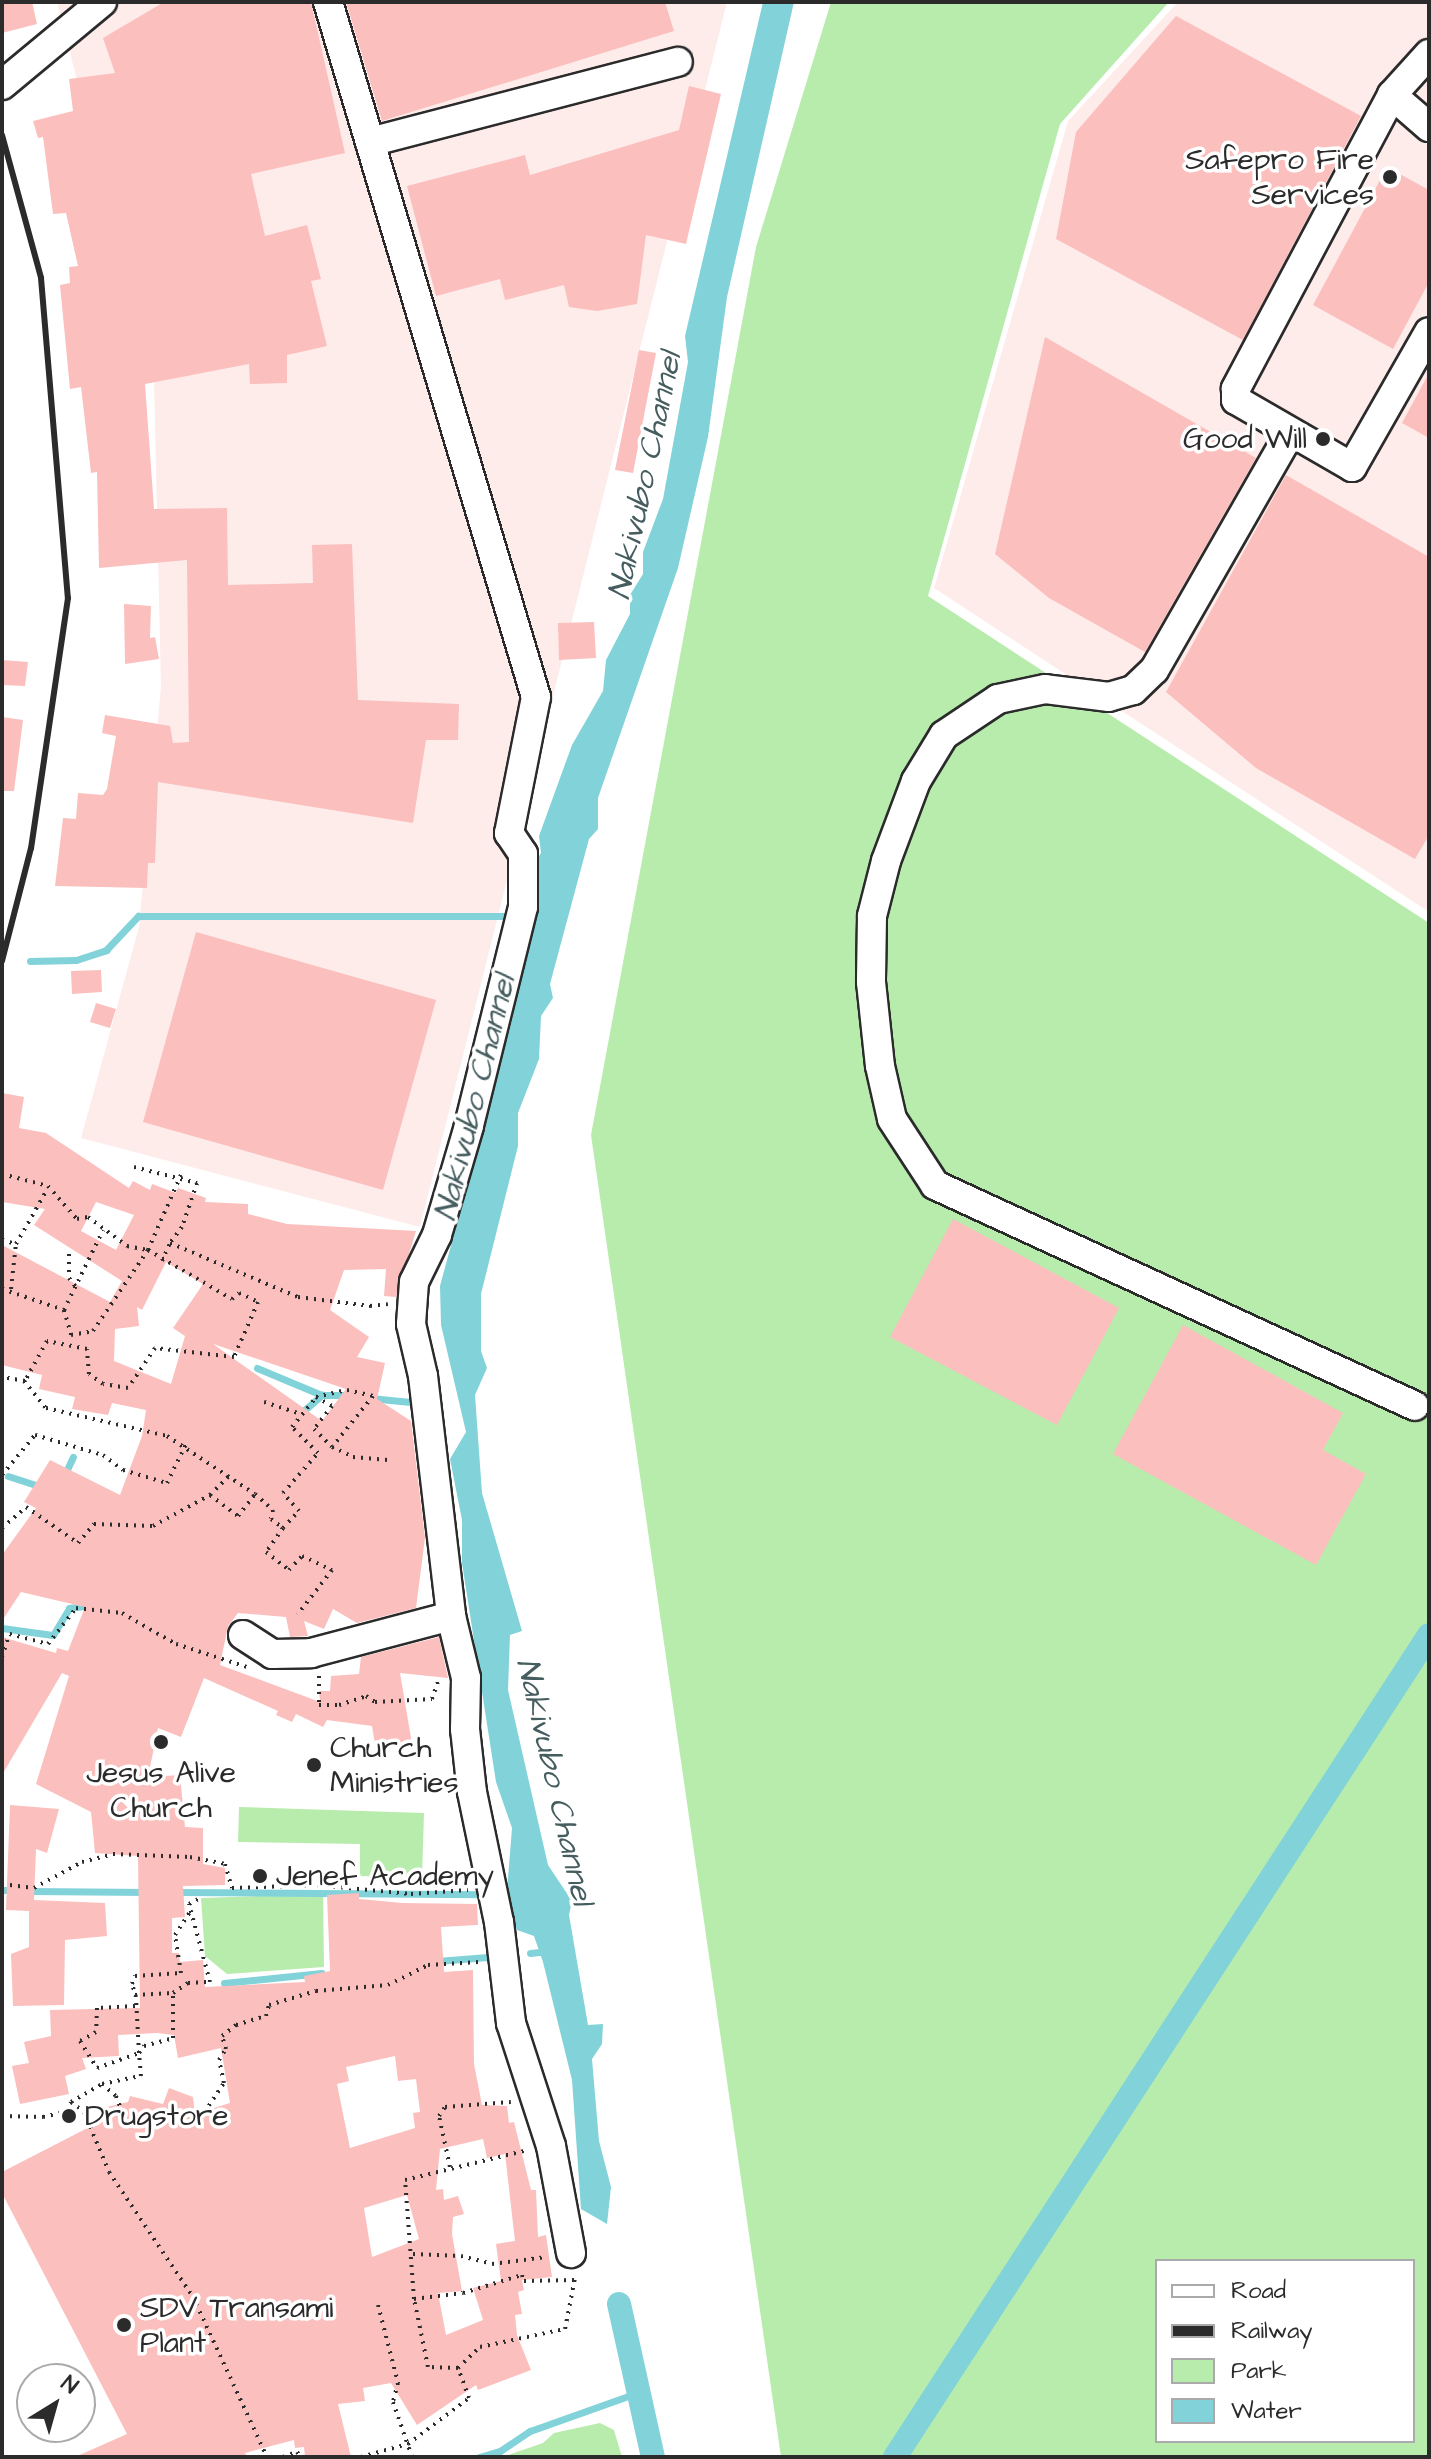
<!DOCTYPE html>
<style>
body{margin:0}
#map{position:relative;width:1431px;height:2459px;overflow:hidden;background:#fff;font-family:"Architects Daughter",sans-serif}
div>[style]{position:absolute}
.built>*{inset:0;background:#feeceb}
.green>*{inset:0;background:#b8ecad}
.water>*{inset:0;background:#82d3d9}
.stream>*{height:7px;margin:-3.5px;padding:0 3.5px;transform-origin:3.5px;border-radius:3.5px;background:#82d3d9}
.canal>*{height:24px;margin:-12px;padding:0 12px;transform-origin:12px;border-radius:12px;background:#82d3d9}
.building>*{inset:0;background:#fbbfbd}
.path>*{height:4px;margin-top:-2px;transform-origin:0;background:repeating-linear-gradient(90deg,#2b2b2b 0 2px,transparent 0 8px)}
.roads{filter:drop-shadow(2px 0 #2b2b2b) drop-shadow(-2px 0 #2b2b2b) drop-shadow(0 2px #2b2b2b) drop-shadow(0 -2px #2b2b2b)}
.minor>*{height:28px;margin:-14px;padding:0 14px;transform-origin:14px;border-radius:14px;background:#fff}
.rail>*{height:6px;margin:-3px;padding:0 3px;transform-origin:3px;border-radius:3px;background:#2b2b2b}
.dots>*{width:22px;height:22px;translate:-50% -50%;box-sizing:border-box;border:4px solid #fff;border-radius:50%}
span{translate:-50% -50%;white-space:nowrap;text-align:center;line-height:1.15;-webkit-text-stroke:7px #fff;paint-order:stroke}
.poi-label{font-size:30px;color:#2b2b2b}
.right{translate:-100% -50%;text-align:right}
.left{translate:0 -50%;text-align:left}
.water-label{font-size:32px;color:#455d5f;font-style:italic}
.frame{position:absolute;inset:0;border:4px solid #2b2b2b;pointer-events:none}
.legend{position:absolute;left:1155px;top:2259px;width:260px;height:184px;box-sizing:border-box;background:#fff;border:2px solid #aaa;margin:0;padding:10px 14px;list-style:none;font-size:24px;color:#2b2b2b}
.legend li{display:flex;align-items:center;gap:16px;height:40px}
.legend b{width:40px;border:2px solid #aaa}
.north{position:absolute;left:16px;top:2363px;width:80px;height:80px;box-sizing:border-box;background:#fff;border:2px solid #aaa;border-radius:50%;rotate:37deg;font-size:22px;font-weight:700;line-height:32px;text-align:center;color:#2b2b2b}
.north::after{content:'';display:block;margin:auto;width:28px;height:36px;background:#2b2b2b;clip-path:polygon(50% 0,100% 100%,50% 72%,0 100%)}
</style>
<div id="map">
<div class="built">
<i style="clip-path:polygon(57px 2px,727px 2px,420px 1227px,81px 1138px,139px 927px,161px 686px,154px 382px)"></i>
<i style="clip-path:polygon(1178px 2px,1429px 2px,1429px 912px,934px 588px,1068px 121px)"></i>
</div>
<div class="green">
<i style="clip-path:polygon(evenodd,831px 2px,1169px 2px,1060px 124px,928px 596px,1429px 923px,1429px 2457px,781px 2457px,591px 1135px,756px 247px,831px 2px,1157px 2261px,1413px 2261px,1413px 2441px,1157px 2441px,1157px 2261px)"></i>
<i style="clip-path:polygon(239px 1807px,424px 1813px,422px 1878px,360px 1876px,360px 1844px,238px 1842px)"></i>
<i style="clip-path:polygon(323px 1894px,324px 1967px,227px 1974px,205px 1956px,201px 1898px)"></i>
<i style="clip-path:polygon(600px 2423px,614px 2430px,622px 2457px,502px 2457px,543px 2443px,554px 2433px)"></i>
</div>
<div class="water">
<i style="clip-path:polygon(763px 2px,794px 2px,727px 297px,708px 437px,678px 568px,598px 798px,598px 829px,589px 839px,550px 984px,553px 998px,541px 1016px,539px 1059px,518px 1113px,518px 1146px,481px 1294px,481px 1351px,487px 1368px,475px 1395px,482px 1493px,522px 1631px,510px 1635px,508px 1690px,548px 1865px,572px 1901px,569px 1915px,588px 2025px,603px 2024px,602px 2044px,592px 2059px,599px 2141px,611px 2187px,607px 2224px,581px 2209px,572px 2080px,543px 1962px,534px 1936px,517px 1930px,506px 1903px,512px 1828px,496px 1782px,462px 1563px,462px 1520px,450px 1459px,466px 1432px,441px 1325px,440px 1286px,512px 1020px,520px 979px,519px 936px,529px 872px,541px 853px,539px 836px,572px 745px,603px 691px,606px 660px,630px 614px,630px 595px,643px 574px,643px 552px,663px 499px,688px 362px,685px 336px)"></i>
</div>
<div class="stream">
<i style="left:30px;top:961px;width:46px;rotate:-1.2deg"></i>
<i style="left:76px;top:960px;width:32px;rotate:-18deg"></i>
<i style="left:106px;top:950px;width:47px;rotate:-46.7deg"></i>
<i style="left:138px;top:916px;width:374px"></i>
<i style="left:257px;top:1368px;width:70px;rotate:22.6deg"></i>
<i style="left:370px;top:1398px;width:51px;rotate:5.6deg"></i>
<i style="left:301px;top:1413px;width:28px;rotate:-41deg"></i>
<i style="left:322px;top:1395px;width:27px"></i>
<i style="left:8px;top:1476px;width:38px;rotate:18deg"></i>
<i style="left:64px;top:1476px;width:21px;rotate:-65deg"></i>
<i style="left:2px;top:1628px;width:51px;rotate:7.8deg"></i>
<i style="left:53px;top:1635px;width:31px;rotate:-59deg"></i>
<i style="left:69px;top:1608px;width:22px;rotate:-8deg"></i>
<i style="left:2px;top:1890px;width:14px"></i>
<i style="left:29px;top:1891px;width:119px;rotate:0.5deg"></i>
<i style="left:177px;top:1892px;width:305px;rotate:0.4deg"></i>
<i style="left:530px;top:1953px;width:18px;rotate:-6deg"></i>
<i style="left:437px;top:1961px;width:51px;rotate:-4.5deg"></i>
<i style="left:224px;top:1983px;width:98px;rotate:-5.9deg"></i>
<i style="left:479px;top:2457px;width:22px;rotate:-16deg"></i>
<i style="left:500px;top:2451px;width:36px;rotate:-34deg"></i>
<i style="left:530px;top:2431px;width:114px;rotate:-19.6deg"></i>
</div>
<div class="canal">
<i style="left:619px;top:2304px;width:157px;rotate:77.5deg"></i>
<i style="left:895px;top:2457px;width:980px;rotate:-56.99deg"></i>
</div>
<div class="building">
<i style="clip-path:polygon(2px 2px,32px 2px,37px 24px,2px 33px)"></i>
<i style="clip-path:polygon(164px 2px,311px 2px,345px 153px,251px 174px,265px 236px,307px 225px,321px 279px,311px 281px,327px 346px,287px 355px,287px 383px,250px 384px,249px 364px,145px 384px,154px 509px,227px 508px,228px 585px,313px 583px,312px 545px,352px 544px,358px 700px,459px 704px,458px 740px,426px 740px,413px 823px,158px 782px,155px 863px,148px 863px,147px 888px,55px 886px,63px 818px,76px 819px,78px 793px,103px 795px,107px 789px,116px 736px,102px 733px,105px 715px,170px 726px,173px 743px,189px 742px,187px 560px,99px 568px,97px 472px,91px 473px,81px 387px,70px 389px,60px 285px,70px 283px,69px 267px,78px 266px,66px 213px,53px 214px,43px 137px,38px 138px,33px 121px,73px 111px,69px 79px,115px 73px,103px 38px)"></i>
<i style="clip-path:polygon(346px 2px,665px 2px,674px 31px,382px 121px)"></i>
<i style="clip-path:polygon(1176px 16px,1361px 116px,1243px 340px,1056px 239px,1076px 132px)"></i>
<i style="clip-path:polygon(689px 86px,721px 94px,686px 244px,646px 235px,637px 304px,597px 311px,569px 307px,564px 285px,505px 300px,500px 279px,436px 296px,407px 186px,525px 155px,530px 175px,679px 130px)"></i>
<i style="clip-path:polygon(1387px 167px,1429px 190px,1429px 282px,1393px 349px,1313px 305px)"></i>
<i style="clip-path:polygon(1045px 337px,1256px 458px,1145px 652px,1049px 598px,995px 554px)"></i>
<i style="clip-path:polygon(639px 350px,656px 353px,633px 473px,615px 470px)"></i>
<i style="clip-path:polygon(1429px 373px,1429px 438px,1402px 423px)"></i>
<i style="clip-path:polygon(1286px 475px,1429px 557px,1429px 835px,1415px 859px,1256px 768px,1166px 692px)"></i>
<i style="clip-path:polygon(124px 604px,151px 606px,150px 638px,155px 637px,159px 659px,125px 664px)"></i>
<i style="clip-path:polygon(594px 622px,596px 658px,559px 660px,558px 623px)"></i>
<i style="clip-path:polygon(2px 660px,28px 662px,25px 686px,2px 685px)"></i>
<i style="clip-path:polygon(2px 717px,23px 720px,14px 791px,2px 791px)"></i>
<i style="clip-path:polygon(196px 932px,436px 1000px,383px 1190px,143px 1122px)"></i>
<i style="clip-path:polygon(101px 970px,102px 992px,72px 994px,71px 971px)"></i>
<i style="clip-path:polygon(96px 1003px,116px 1009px,110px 1028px,90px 1022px)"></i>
<i style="clip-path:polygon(evenodd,2px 1093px,24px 1097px,19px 1128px,46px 1133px,129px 1188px,133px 1181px,150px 1190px,152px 1184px,176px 1193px,178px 1188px,206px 1198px,205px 1202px,248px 1204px,248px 1214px,287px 1224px,416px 1231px,396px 1297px,384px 1296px,386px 1269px,344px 1270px,330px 1310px,369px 1337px,357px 1357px,385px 1363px,377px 1399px,411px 1421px,425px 1538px,416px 1608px,357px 1623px,333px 1609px,324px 1629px,304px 1621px,308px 1636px,290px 1637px,286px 1617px,238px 1613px,228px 1626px,220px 1665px,320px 1702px,319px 1691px,330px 1691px,331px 1676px,359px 1674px,361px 1657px,439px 1637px,448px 1678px,400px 1673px,412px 1744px,376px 1750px,372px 1726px,327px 1720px,323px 1727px,296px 1714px,292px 1722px,276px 1715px,278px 1711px,204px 1678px,181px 1737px,158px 1728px,148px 1777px,180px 1775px,185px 1827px,203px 1828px,203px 1864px,225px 1868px,225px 1885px,183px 1886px,185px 1917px,172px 1918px,172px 1953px,179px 1953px,180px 1962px,203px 1960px,205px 1987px,305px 1982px,304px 1976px,330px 1971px,327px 1895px,359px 1893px,359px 1899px,403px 1903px,477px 1904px,478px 1925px,441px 1927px,444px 1972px,473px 1970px,474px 2064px,482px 2105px,507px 2106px,509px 2123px,514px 2122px,531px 2190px,536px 2190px,538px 2237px,546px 2235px,552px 2277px,522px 2280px,524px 2290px,518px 2292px,522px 2314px,515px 2315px,517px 2335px,531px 2370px,478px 2390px,476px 2385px,417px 2425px,391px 2383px,363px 2388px,365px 2401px,338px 2404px,351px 2457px,305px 2457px,304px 2447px,295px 2448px,294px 2440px,245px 2453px,247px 2457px,75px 2457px,127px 2434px,2px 2193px,2px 2172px,105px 2119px,102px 2108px,128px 2102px,130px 2096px,163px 2104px,169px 2088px,193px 2097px,195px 2114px,230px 2103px,221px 2048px,178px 2058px,174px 2035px,157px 2033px,118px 2035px,119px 2056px,82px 2058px,86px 2069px,65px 2076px,69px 2094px,20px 2104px,12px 2066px,29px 2063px,24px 2042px,51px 2036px,50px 2010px,140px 2008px,138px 1856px,95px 1853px,91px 1812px,36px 1784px,69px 1676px,62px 1673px,2px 1775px,2px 1637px,56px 1653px,57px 1648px,68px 1651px,85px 1607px,21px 1592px,2px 1621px,2px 1555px,36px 1508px,24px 1502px,50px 1460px,120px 1495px,142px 1436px,146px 1410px,112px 1403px,108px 1415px,72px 1409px,75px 1397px,39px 1389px,42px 1375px,2px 1365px,2px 1245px,110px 1302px,122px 1281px,34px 1225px,45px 1209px,2px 1202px,2px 1093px,96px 1202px,134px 1215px,116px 1250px,81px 1231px,96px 1202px,2px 1093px,166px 1262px,203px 1284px,173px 1328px,185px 1336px,171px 1384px,114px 1361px,115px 1329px,139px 1326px,137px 1307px,142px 1310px,166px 1262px,2px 1093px,213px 1344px,346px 1389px,322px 1421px,213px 1344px,2px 1093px,395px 2056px,398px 2081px,416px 2079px,420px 2112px,413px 2113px,415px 2128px,350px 2148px,337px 2084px,349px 2081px,346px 2067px,395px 2056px,2px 1093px,483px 2139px,487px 2158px,505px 2154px,515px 2241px,496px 2244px,501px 2281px,473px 2288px,483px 2320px,446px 2335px,438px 2293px,462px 2291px,452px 2234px,453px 2217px,464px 2214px,458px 2196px,444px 2200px,443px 2189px,436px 2190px,440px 2149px,483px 2139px,2px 1093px,407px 2195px,419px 2239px,372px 2257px,364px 2208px,407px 2195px)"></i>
<i style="clip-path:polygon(953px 1219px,1119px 1308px,1057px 1425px,890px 1337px)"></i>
<i style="clip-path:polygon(1183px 1325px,1343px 1413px,1323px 1450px,1366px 1474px,1316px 1565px,1113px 1454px)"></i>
<i style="clip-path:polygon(10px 1805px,59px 1809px,47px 1853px,36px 1849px,34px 1900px,105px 1903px,107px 1936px,65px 1940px,64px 2005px,13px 2006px,11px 1954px,29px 1947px,29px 1911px,6px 1910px)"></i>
</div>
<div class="path">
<i style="left:134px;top:1167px;width:65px;rotate:14.3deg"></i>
<i style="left:197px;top:1183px;width:46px;rotate:108.8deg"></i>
<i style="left:182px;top:1227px;width:20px;rotate:127deg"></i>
<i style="left:2px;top:1174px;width:48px;rotate:14.6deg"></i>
<i style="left:48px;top:1186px;width:44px;rotate:48.7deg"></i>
<i style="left:77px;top:1219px;width:11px;rotate:-10deg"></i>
<i style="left:88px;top:1217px;width:49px;rotate:36.6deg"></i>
<i style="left:127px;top:1246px;width:21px;rotate:11deg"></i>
<i style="left:148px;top:1250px;width:97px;rotate:30.3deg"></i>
<i style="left:232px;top:1299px;width:9px;rotate:-41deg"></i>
<i style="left:239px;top:1293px;width:21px;rotate:25deg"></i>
<i style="left:258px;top:1302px;width:60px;rotate:113.6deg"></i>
<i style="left:234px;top:1357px;width:80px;rotate:-173.5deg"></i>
<i style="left:155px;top:1348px;width:48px;rotate:124deg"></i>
<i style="left:128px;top:1388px;width:25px;rotate:-171deg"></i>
<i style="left:103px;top:1384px;width:17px;rotate:-144deg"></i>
<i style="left:89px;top:1374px;width:25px;rotate:-95deg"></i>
<i style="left:87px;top:1349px;width:41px;rotate:-168.7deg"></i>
<i style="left:47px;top:1341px;width:46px;rotate:118.8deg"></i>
<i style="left:25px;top:1381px;width:23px;rotate:-170deg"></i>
<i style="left:2px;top:1240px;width:15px;rotate:16deg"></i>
<i style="left:16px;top:1244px;width:64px;rotate:-60.3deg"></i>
<i style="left:69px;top:1254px;width:24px;rotate:90deg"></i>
<i style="left:69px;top:1278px;width:11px;rotate:52deg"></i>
<i style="left:162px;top:1261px;width:20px;rotate:-66deg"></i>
<i style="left:170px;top:1243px;width:139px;rotate:22.9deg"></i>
<i style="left:298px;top:1297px;width:73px;rotate:7.1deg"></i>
<i style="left:370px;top:1306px;width:18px;rotate:-6deg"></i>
<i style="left:2px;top:1289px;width:65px;rotate:18.7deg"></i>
<i style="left:64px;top:1310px;width:89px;rotate:-64deg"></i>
<i style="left:11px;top:1289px;width:45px;rotate:-83.7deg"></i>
<i style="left:64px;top:1310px;width:26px;rotate:74deg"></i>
<i style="left:71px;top:1335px;width:22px;rotate:-10deg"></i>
<i style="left:93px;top:1331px;width:98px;rotate:-55.8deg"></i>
<i style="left:148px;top:1250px;width:82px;rotate:-66.3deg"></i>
<i style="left:24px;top:1381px;width:35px;rotate:51deg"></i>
<i style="left:46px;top:1408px;width:124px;rotate:13deg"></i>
<i style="left:167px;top:1436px;width:105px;rotate:33.4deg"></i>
<i style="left:255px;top:1494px;width:24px;rotate:42deg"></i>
<i style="left:273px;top:1510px;width:9px;rotate:103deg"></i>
<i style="left:271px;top:1519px;width:15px;rotate:37deg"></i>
<i style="left:283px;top:1528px;width:29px;rotate:125deg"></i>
<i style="left:266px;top:1552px;width:29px;rotate:38deg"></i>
<i style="left:289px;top:1570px;width:19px;rotate:-47deg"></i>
<i style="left:302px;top:1556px;width:33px;rotate:25deg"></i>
<i style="left:332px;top:1570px;width:56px;rotate:127.7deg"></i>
<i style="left:316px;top:1397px;width:18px;rotate:29deg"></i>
<i style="left:332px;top:1406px;width:29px;rotate:128deg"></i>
<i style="left:314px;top:1429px;width:25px;rotate:45deg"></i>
<i style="left:264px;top:1402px;width:36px;rotate:18deg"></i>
<i style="left:2px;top:1475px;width:52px;rotate:-50.5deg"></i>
<i style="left:35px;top:1435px;width:71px;rotate:16.4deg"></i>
<i style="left:103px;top:1455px;width:25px;rotate:37deg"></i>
<i style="left:123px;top:1470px;width:46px;rotate:16.5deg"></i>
<i style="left:167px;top:1483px;width:43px;rotate:-64deg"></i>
<i style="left:210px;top:1495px;width:35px;rotate:37deg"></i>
<i style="left:238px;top:1516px;width:28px;rotate:-52deg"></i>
<i style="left:2px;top:1528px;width:32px;rotate:-41deg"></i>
<i style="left:26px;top:1507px;width:63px;rotate:34.7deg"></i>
<i style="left:78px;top:1543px;width:25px;rotate:-50deg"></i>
<i style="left:94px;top:1524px;width:59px;rotate:1.9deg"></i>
<i style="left:153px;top:1526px;width:65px;rotate:-28.5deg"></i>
<i style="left:210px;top:1495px;width:28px;rotate:-45deg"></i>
<i style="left:283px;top:1528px;width:23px;rotate:-47deg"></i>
<i style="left:299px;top:1511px;width:24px;rotate:-132deg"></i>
<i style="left:283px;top:1493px;width:53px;rotate:-48.8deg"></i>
<i style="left:318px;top:1453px;width:37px;rotate:-135deg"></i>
<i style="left:292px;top:1427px;width:38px;rotate:-51deg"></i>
<i style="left:316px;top:1397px;width:32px;rotate:-13deg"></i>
<i style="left:347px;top:1390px;width:27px;rotate:13deg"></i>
<i style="left:373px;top:1396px;width:65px;rotate:128.8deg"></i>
<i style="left:332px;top:1447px;width:23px;rotate:25deg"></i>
<i style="left:353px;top:1457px;width:35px;rotate:5deg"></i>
<i style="left:2px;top:1632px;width:48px;rotate:14.6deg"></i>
<i style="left:48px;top:1644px;width:46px;rotate:-52.1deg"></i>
<i style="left:76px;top:1608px;width:46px;rotate:6.2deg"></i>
<i style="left:122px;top:1613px;width:62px;rotate:29.9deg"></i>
<i style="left:176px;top:1644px;width:75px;rotate:17.9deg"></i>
<i style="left:2px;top:1657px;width:23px;rotate:-72deg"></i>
<i style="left:319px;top:1676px;width:29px;rotate:90deg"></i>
<i style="left:319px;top:1705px;width:20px"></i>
<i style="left:339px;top:1705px;width:28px;rotate:-18deg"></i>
<i style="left:366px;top:1696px;width:11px;rotate:34deg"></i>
<i style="left:375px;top:1702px;width:57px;rotate:-3deg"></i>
<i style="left:432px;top:1699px;width:21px;rotate:-71deg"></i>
<i style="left:2px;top:1884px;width:32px;rotate:7deg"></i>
<i style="left:34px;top:1888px;width:55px;rotate:-28.4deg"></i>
<i style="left:82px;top:1862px;width:32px;rotate:-14deg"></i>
<i style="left:113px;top:1854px;width:77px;rotate:2.2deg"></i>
<i style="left:190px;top:1857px;width:36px;rotate:11deg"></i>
<i style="left:225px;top:1864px;width:25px;rotate:74deg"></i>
<i style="left:232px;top:1888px;width:85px;rotate:-2deg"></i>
<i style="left:317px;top:1885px;width:94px;rotate:5.5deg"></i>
<i style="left:411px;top:1894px;width:57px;rotate:-4deg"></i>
<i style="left:135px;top:1995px;width:38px;rotate:-3deg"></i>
<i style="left:135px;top:2006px;width:38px;rotate:177deg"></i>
<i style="left:97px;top:2008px;width:24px;rotate:92deg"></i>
<i style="left:96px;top:2032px;width:18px;rotate:151deg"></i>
<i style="left:80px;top:2041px;width:32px;rotate:58deg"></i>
<i style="left:97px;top:2068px;width:45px;rotate:-19.7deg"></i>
<i style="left:139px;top:2053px;width:56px;rotate:-93.1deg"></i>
<i style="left:136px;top:1997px;width:14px;rotate:-107deg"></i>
<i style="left:132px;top:1984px;width:9px;rotate:-69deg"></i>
<i style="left:135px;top:1976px;width:46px;rotate:-3.7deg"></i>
<i style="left:181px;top:1973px;width:38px;rotate:-99deg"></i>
<i style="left:175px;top:1935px;width:27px;rotate:-57deg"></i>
<i style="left:102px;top:2084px;width:18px;rotate:41deg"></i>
<i style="left:116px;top:2096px;width:19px;rotate:69deg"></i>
<i style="left:123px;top:2114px;width:35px;rotate:13deg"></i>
<i style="left:157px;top:2122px;width:9px;rotate:-77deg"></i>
<i style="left:159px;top:2113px;width:17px;rotate:-10deg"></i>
<i style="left:176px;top:2110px;width:17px;rotate:50deg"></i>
<i style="left:187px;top:2123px;width:14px;rotate:-17deg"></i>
<i style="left:200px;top:2119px;width:43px;rotate:-56.3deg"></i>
<i style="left:224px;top:2083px;width:24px;rotate:-102deg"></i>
<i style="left:219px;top:2060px;width:13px;rotate:-58deg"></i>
<i style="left:226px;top:2049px;width:14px;rotate:-107deg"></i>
<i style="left:222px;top:2036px;width:18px;rotate:-38deg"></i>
<i style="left:236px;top:2025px;width:31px;rotate:-17deg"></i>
<i style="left:266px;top:2016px;width:11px;rotate:-75deg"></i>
<i style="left:269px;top:2005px;width:49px;rotate:-16.6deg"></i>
<i style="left:316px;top:1991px;width:72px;rotate:-4.8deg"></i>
<i style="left:388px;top:1985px;width:45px;rotate:-26.6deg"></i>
<i style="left:428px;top:1965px;width:51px;rotate:-3.4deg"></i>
<i style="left:71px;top:2102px;width:16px;rotate:38deg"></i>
<i style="left:84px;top:2112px;width:65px;rotate:67.4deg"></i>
<i style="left:109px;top:2172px;width:151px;rotate:56.1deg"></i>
<i style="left:193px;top:2297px;width:176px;rotate:65.2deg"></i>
<i style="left:2px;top:2116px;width:41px;rotate:1.4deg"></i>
<i style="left:43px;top:2117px;width:28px;rotate:-13deg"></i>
<i style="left:70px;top:2111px;width:9px;rotate:-84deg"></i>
<i style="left:71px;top:2102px;width:36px;rotate:-30deg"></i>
<i style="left:102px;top:2084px;width:40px;rotate:-12deg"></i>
<i style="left:141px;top:2076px;width:23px;rotate:-95deg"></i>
<i style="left:139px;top:2053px;width:9px;rotate:-54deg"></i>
<i style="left:144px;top:2046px;width:30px;rotate:-15deg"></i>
<i style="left:173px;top:2038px;width:45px;rotate:-90deg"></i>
<i style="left:173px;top:1993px;width:18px;rotate:-34deg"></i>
<i style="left:188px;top:1983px;width:22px;rotate:-3deg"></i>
<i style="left:210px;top:1982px;width:81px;rotate:-105.1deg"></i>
<i style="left:189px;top:1904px;width:15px;rotate:-28deg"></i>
<i style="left:450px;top:2167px;width:52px;rotate:-102.2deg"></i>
<i style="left:439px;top:2116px;width:11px;rotate:-56deg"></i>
<i style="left:445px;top:2107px;width:66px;rotate:-4.3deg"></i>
<i style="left:413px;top:2254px;width:48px;rotate:2.4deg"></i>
<i style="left:461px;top:2256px;width:32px;rotate:14deg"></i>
<i style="left:492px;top:2264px;width:55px;rotate:-7.3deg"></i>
<i style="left:414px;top:2299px;width:119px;rotate:-94.3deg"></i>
<i style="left:405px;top:2180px;width:127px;rotate:-13.7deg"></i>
<i style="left:378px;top:2305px;width:81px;rotate:75.6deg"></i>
<i style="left:398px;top:2383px;width:20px;rotate:105deg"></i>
<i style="left:393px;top:2402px;width:58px;rotate:70.9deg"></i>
<i style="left:458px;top:2368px;width:30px;rotate:-178deg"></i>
<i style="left:428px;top:2367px;width:69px;rotate:-101.6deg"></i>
<i style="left:414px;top:2299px;width:49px;rotate:-7deg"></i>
<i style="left:463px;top:2293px;width:62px;rotate:-17deg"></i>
<i style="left:522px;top:2275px;width:6px;rotate:72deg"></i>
<i style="left:524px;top:2281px;width:52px;rotate:-1.1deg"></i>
<i style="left:283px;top:2457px;width:15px;rotate:-20deg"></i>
<i style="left:297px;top:2452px;width:6px;rotate:51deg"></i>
<i style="left:361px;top:2457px;width:49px;rotate:-15.5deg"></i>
<i style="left:408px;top:2444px;width:76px;rotate:-37deg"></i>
<i style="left:469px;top:2398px;width:32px;rotate:-110deg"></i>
<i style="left:458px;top:2368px;width:30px;rotate:-44deg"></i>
<i style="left:480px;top:2347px;width:87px;rotate:-12deg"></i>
<i style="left:565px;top:2329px;width:52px;rotate:-78.9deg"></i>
</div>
<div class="roads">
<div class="minor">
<i style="left:328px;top:2px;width:725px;rotate:73.34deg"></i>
<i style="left:536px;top:697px;width:139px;rotate:101.2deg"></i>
<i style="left:509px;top:833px;width:25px;rotate:56deg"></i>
<i style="left:523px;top:854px;width:53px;rotate:90deg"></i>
<i style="left:523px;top:907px;width:226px;rotate:103.9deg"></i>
<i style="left:469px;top:1126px;width:114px;rotate:106.4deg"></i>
<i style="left:437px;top:1235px;width:52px;rotate:116.1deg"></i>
<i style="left:414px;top:1282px;width:42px;rotate:94.1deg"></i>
<i style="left:411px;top:1324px;width:53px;rotate:77deg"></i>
<i style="left:423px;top:1376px;width:242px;rotate:83.3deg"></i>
<i style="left:451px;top:1616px;width:64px;rotate:76.4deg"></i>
<i style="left:466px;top:1678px;width:51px;rotate:91.1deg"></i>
<i style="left:465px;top:1729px;width:63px;rotate:83.7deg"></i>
<i style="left:472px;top:1792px;width:133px;rotate:78.3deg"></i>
<i style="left:499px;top:1922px;width:102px;rotate:83.2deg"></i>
<i style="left:511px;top:2023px;width:129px;rotate:72deg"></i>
<i style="left:551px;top:2146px;width:109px;rotate:79.4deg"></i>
<i style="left:1429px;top:54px;width:55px;rotate:132.1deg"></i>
<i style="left:1392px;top:95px;width:333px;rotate:118deg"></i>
<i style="left:1236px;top:389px;width:11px;rotate:90deg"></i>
<i style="left:1236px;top:400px;width:134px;rotate:30deg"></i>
<i style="left:1352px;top:467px;width:155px;rotate:-60.3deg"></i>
<i style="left:2px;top:85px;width:130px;rotate:-39.7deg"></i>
<i style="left:1392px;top:95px;width:49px;rotate:40.9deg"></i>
<i style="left:370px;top:142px;width:318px;rotate:-14.6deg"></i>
<i style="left:1290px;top:433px;width:273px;rotate:119.8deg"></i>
<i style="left:1154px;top:670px;width:29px;rotate:136deg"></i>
<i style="left:1133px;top:690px;width:25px;rotate:164deg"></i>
<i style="left:1109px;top:697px;width:64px;rotate:-172.9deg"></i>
<i style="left:1045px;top:689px;width:48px;rotate:168deg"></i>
<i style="left:998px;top:699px;width:65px;rotate:146.3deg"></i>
<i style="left:944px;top:735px;width:54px;rotate:121.3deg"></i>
<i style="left:916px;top:781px;width:85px;rotate:110.6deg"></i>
<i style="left:886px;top:861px;width:57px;rotate:104.3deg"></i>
<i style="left:872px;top:916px;width:66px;rotate:90.9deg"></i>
<i style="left:871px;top:982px;width:84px;rotate:83.9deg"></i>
<i style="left:880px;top:1066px;width:54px;rotate:77.2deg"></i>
<i style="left:892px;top:1119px;width:79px;rotate:56.9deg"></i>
<i style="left:935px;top:1185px;width:528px;rotate:24.72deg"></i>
<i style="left:243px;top:1635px;width:35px;rotate:33deg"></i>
<i style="left:272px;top:1654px;width:39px;rotate:-1deg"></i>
<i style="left:311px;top:1653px;width:145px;rotate:-14.8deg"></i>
</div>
</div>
<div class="rail">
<i style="left:2px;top:135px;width:148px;rotate:74.7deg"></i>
<i style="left:41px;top:278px;width:321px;rotate:85.2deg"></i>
<i style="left:68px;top:598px;width:253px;rotate:98.4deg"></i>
<i style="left:31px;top:848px;width:117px;rotate:104.4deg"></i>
</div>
<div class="dots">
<i style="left:1390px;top:177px;background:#2b2b2b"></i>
<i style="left:1323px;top:439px;background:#2b2b2b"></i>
<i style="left:161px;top:1742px;background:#2b2b2b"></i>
<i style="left:314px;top:1765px;background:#2b2b2b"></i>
<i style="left:260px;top:1876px;background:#2b2b2b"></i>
<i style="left:69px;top:2116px;background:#2b2b2b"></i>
<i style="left:124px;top:2325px;background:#2b2b2b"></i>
</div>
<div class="poi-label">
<span class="right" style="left:1374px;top:177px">Safepro Fire<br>Services</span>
<span class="right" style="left:1307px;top:439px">Good Will</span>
<span class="left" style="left:330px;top:1765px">Church<br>Ministries</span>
<span style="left:161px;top:1790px">Jesus Alive<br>Church</span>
<span class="left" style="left:276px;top:1876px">Jenef Academy</span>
<span class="left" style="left:85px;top:2116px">Drugstore</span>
<span class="left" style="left:140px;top:2325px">SDV Transami<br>Plant</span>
</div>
<div class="water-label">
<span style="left:646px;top:476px;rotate:-78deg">Nakivubo Channel</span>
<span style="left:476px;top:1098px;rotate:-76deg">Nakivubo Channel</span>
<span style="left:554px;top:1782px;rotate:77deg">Nakivubo Channel</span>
</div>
<div class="frame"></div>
<ul class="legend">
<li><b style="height:10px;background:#fff"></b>Road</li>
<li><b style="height:10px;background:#2b2b2b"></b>Railway</li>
<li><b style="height:22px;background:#b8ecad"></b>Park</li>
<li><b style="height:22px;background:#82d3d9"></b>Water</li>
</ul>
<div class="north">N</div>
</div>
